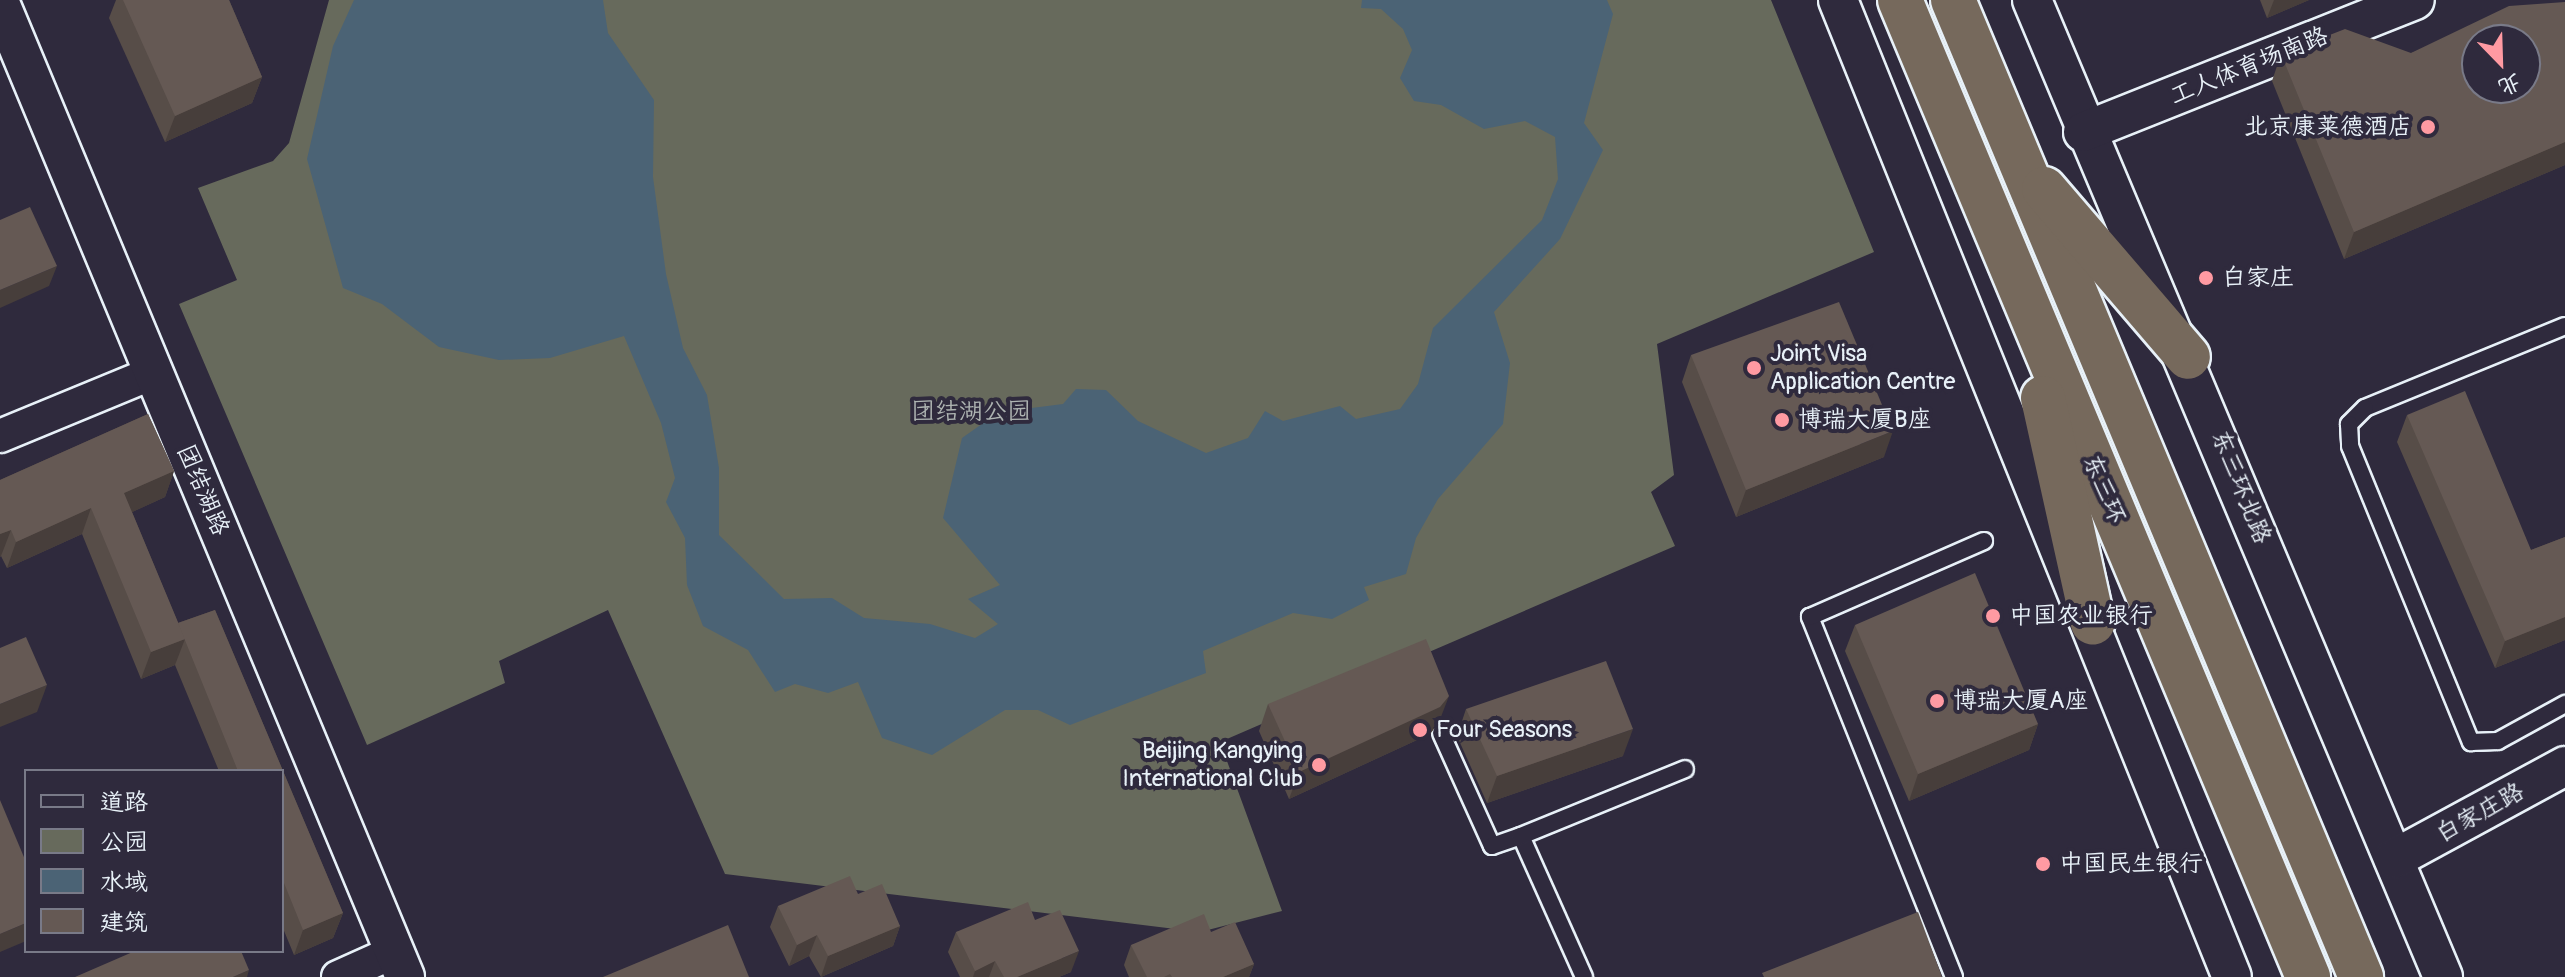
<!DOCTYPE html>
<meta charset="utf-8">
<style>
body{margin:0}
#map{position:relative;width:2565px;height:977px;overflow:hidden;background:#2f2a3d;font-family:Pangolin,"LXGW WenKai TC",sans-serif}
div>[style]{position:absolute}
.green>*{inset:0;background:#676a5c}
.water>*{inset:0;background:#4b6375}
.roads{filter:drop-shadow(2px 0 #e8f1f8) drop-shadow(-2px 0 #e8f1f8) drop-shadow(0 2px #e8f1f8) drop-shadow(0 -2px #e8f1f8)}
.service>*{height:16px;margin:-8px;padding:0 8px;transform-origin:8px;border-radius:8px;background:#2f2a3d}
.minor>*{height:32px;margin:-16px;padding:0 16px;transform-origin:16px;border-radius:16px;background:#2f2a3d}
.tertiary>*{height:38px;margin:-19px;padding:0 19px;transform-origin:19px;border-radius:19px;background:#2f2a3d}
.trunk>*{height:44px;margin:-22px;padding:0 22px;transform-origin:22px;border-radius:22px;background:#76695c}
.wall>*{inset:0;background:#574d48}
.shaded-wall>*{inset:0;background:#473e3b}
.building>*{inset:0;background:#655954}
.dots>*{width:22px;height:22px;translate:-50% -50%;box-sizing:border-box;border:4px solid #2f2a3d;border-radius:50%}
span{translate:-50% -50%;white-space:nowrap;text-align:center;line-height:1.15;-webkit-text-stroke:8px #2f2a3d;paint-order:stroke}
.street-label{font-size:24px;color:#e8f1f8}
.poi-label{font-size:24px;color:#e8f1f8}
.right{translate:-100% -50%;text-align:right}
.left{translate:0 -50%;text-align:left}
.park-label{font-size:24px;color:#aeb4b2}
.legend{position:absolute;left:24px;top:769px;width:260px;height:184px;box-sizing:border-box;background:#2f2a3d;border:2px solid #797a88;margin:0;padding:10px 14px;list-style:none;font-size:24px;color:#e8f1f8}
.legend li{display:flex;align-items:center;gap:16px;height:40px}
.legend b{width:40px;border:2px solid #797a88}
.north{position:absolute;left:2461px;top:24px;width:80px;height:80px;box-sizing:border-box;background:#2f2a3d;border:2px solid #797a88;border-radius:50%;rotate:157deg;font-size:22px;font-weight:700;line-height:32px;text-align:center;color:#e8f1f8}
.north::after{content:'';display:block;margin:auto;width:28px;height:36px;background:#ff9aa2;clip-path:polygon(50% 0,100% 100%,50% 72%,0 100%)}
</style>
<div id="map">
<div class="green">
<i style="clip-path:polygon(329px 0,1771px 0,1874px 252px,1657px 344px,1674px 475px,1651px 492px,1675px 546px,1220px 742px,1282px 911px,1200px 932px,725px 874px,608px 610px,499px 661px,505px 683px,367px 745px,179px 304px,237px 280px,198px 188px,273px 161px,289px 143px)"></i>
</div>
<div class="water">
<i style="clip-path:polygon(354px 0,603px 0,608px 33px,654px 100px,653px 177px,666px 274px,683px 348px,707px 395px,719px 468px,719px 535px,784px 599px,832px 598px,864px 618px,930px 624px,975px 638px,998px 624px,968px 599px,1000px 585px,943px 518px,962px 438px,999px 412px,1063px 404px,1076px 389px,1106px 390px,1138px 421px,1206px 453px,1248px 438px,1265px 411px,1283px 421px,1340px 406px,1356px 419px,1400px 409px,1418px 384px,1433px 328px,1542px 220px,1558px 179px,1555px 137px,1525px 121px,1484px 129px,1441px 105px,1414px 101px,1400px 78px,1412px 50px,1403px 29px,1381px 9px,1361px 8px,1362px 0,1607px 0,1613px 14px,1584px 123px,1603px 150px,1560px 239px,1494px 312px,1510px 363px,1503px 424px,1438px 499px,1416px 538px,1406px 574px,1364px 587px,1369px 600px,1332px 619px,1293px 613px,1203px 651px,1206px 673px,1070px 725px,1038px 710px,1005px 710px,932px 755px,882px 738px,858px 682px,828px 693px,795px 684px,775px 692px,748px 650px,703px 626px,687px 585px,685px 538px,666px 502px,675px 478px,661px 423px,624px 336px,550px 358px,499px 360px,439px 347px,382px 304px,343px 288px,307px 159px,333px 46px)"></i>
</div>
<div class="roads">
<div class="service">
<i style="left:2565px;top:326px;width:216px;rotate:157.7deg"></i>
<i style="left:2365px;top:408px;width:23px;rotate:135deg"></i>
<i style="left:2349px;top:424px;width:22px;rotate:87deg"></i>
<i style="left:2350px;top:446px;width:320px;rotate:67.8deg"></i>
<i style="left:2471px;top:742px;width:27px;rotate:-2deg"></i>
<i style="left:2498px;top:741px;width:77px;rotate:-28.9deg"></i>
<i style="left:1441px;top:733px;width:124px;rotate:65.7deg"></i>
<i style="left:1492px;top:846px;width:31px;rotate:-19deg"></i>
<i style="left:1584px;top:977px;width:154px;rotate:-114.1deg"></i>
<i style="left:1521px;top:836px;width:177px;rotate:-22.2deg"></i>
<i style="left:1954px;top:977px;width:388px;rotate:-111.8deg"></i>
<i style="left:1810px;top:617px;width:190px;rotate:-23.6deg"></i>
</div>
<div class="minor">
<i style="left:0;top:436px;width:165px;rotate:-22.4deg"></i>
<i style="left:338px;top:977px;width:61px;rotate:-24.1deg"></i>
</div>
<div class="tertiary">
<i style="left:1838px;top:0;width:1053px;rotate:68.04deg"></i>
<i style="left:2032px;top:0;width:1060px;rotate:67.18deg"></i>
<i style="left:0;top:3px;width:1055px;rotate:67.42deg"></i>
<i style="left:2083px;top:132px;width:357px;rotate:-21.7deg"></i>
<i style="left:2394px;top:859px;width:195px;rotate:-28.5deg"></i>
</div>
<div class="trunk">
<i style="left:1900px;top:0;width:1059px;rotate:67.33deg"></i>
<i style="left:1953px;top:0;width:1059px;rotate:67.33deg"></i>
<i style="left:2044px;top:189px;width:221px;rotate:49.4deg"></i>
<i style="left:2043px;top:398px;width:230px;rotate:77.5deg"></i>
</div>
</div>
<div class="wall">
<i style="clip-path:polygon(116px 0,229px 0,262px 77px,252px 103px,165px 142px,109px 18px)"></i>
<i style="clip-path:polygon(2260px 0,2309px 0,2267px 18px)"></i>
<i style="clip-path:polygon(2565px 2px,2565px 165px,2344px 259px,2272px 81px,2281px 54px,2411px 53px)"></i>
<i style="clip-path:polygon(1691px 355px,1884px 457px,1736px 517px,1682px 382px)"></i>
<i style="clip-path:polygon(148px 414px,174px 471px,165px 497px,132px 512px,178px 623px,215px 610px,343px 913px,333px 938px,294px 955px,282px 926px,282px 771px,219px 771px,175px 665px,141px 679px,82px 534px,7px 568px,1px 556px,0 557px,0 480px)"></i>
<i style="clip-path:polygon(2407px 415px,2531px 550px,2565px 537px,2565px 640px,2495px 668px,2397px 442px)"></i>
<i style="clip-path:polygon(1855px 625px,2038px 724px,2029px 750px,1909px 801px,1845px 651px)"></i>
<i style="clip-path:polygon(1268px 704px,1439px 722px,1430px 734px,1289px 799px,1259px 731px)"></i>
<i style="clip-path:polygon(1466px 709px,1623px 756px,1487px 803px,1457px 736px)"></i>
<i style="clip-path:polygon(858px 894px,900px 926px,893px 946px,821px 977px,809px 956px,789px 966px,770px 927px,778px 906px)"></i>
<i style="clip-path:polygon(1035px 920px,1071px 972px,1059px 977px,960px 977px,948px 952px,956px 932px)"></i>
<i style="clip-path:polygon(1211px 932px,1254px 964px,1249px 977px,1129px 977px,1124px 965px,1131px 945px)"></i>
</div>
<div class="shaded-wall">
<i style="clip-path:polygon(2274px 0,2309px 0,2267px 18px)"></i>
<i style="clip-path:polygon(262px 77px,252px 103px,165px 142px,175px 116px)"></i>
<i style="clip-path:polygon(2565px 142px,2565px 165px,2344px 259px,2354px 232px)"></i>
<i style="clip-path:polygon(57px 266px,49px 286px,0 308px,0 290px)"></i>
<i style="clip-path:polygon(1893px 431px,1884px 457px,1736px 517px,1746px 490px)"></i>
<i style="clip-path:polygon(174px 471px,165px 497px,115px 520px,124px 493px)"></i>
<i style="clip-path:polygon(91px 508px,82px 534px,7px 568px,16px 542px)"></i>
<i style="clip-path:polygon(11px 530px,1px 556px,0 557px,0 534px)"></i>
<i style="clip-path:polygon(2565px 617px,2565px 640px,2495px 668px,2505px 641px)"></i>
<i style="clip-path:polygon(185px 639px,175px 665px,141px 679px,151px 652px)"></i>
<i style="clip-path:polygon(47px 685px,37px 712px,0 727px,0 704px)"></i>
<i style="clip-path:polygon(1449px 696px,1439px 722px,1430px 734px,1289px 799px,1299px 772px)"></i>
<i style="clip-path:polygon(2038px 724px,2029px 750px,1909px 801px,1918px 774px)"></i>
<i style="clip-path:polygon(1633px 729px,1623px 756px,1487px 803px,1497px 776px)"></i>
<i style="clip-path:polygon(343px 913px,333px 938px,294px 955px,303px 930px)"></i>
<i style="clip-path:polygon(26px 923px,26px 941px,0 952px,0 934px)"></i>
<i style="clip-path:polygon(900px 926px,893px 946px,821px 977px,828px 956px)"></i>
<i style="clip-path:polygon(817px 935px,809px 956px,789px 966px,797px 945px)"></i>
<i style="clip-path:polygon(1079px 951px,1071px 972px,1059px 977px,1017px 977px)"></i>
<i style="clip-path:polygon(995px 961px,989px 977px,973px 977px,975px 971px)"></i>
<i style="clip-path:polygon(1254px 964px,1249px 977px,1223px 977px)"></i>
<i style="clip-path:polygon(249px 970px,247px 977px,233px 977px)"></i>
</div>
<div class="building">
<i style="clip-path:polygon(123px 0,229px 0,262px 77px,175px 116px)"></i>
<i style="clip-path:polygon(evenodd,2565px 2px,2565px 142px,2354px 232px,2281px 54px,2345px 29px,2411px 53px,2509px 6px,2565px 2px,2477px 40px,2525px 40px,2525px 88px,2477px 88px,2477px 40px)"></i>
<i style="clip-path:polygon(30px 207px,57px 266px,0 290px,0 220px)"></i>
<i style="clip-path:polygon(1839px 302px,1893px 431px,1746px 490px,1691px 355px)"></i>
<i style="clip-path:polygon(2465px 391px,2531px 550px,2565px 537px,2565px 617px,2505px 641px,2407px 415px)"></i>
<i style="clip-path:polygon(148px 414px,174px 471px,124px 493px,185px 639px,151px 652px,91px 508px,16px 542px,11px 530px,0 534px,0 480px)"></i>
<i style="clip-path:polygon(1975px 573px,2038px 724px,1918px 774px,1855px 625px)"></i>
<i style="clip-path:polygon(215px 610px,343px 913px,303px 930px,282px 878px,282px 771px,238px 771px,178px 623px)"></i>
<i style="clip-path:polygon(26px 637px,47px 685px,0 704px,0 648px)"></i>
<i style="clip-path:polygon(1426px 639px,1449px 696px,1440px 707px,1299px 772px,1268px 704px)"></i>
<i style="clip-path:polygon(1606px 661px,1633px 729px,1497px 776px,1466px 709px)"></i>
<i style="clip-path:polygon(0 800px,26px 862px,26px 923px,0 934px)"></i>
<i style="clip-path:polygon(850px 876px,858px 894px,882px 884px,900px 926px,828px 956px,817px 935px,797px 945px,778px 906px)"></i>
<i style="clip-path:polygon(1028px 902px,1035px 920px,1060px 910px,1079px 951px,1017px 977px,1004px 977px,995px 961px,975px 971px,956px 932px)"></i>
<i style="clip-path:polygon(1918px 912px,1942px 977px,1764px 977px,1762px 973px)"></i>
<i style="clip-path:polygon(1204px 914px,1211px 932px,1235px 922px,1254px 964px,1223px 977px,1172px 977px,1170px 974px,1164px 977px,1147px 977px,1131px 945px)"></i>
<i style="clip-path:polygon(728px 925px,749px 977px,603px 977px)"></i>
<i style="clip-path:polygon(135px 951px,241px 951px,249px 970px,233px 977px,75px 977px)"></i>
</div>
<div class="dots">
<i style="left:2428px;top:127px;background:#ff9aa2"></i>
<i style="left:2206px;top:278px;background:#ff9aa2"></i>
<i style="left:1754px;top:368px;background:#ff9aa2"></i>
<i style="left:1782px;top:420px;background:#ff9aa2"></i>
<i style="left:1993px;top:616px;background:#ff9aa2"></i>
<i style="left:1937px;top:701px;background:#ff9aa2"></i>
<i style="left:1420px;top:730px;background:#ff9aa2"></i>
<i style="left:1319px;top:765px;background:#ff9aa2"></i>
<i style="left:2043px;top:864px;background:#ff9aa2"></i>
</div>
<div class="street-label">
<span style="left:2249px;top:66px;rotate:-22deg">工人体育场南路</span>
<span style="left:2241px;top:487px;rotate:68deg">东三环北路</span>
<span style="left:2104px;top:489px;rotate:67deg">东三环</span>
<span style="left:203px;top:490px;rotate:67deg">团结湖路</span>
<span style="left:2480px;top:813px;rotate:-29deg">白家庄路</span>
</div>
<div class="poi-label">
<span class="right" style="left:2412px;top:127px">北京康莱德酒店</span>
<span class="left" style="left:2222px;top:278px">白家庄</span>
<span class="left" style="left:1770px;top:368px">Joint Visa<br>Application Centre</span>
<span class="left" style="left:1798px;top:420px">博瑞大厦B座</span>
<span class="left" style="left:2009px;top:616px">中国农业银行</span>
<span class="left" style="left:1953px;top:701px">博瑞大厦A座</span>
<span class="left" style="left:1436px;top:730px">Four Seasons</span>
<span class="right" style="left:1303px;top:765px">Beijing Kangying<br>International Club</span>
<span class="left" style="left:2059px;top:864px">中国民生银行</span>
</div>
<div class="park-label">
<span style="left:971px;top:412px">团结湖公园</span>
</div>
<ul class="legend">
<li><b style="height:10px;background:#2f2a3d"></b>道路</li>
<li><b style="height:22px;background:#676a5c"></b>公园</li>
<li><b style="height:22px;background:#4b6375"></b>水域</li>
<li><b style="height:22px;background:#655954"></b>建筑</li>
</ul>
<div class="north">北</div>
</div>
